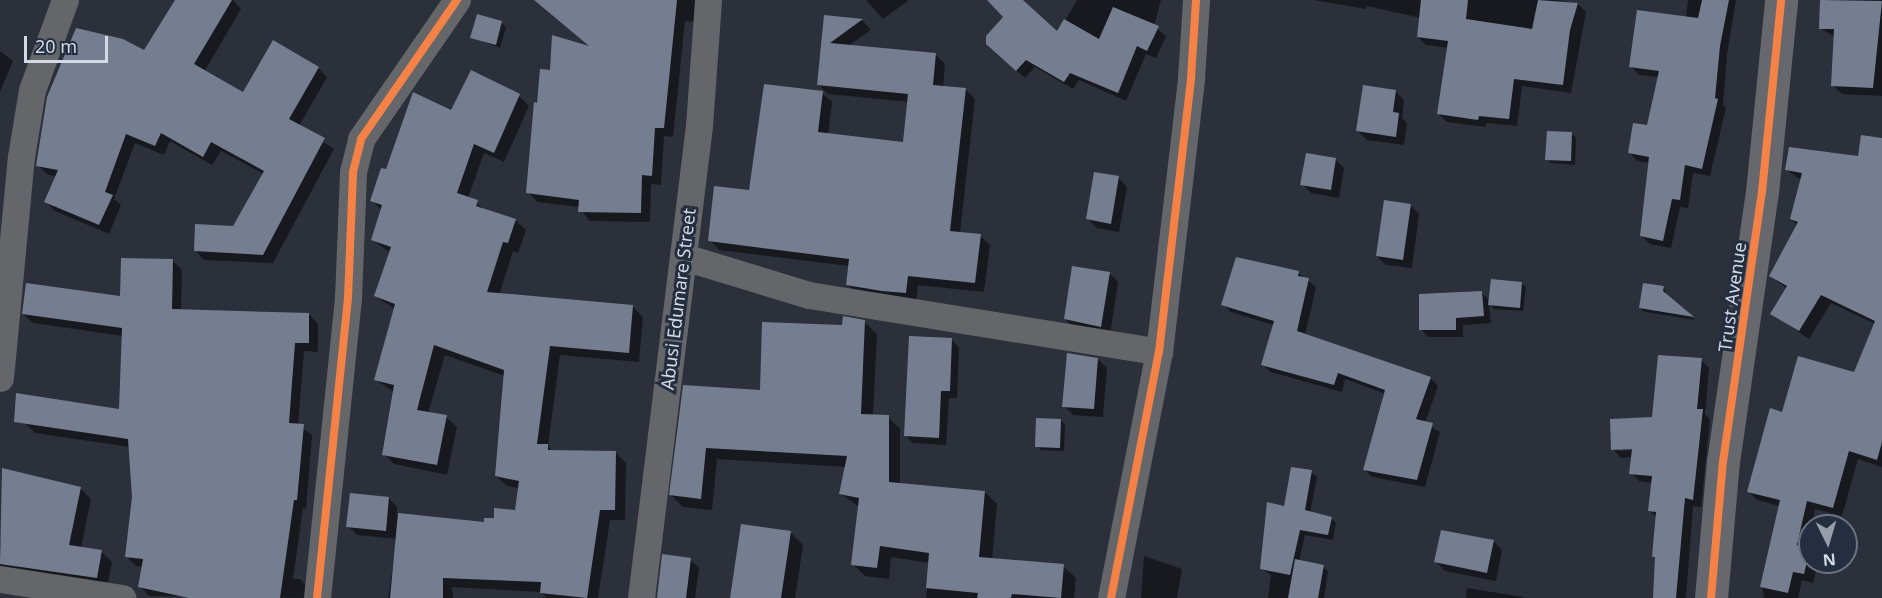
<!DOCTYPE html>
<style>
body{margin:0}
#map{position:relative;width:1882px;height:598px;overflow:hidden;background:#2b303a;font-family:"Noto Sans",sans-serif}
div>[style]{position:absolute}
.shadow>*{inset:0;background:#0007}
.building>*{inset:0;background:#757e90}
.street>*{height:27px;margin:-13.5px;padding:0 13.5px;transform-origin:13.5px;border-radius:13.5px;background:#64666a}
.secondary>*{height:33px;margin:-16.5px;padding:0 16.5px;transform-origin:16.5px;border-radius:16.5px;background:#66686e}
.cycleway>*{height:8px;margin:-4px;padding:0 4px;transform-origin:4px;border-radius:4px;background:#f48246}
span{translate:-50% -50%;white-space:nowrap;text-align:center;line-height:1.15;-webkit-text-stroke:6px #252e40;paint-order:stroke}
.street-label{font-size:18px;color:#d3d9e5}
.north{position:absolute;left:1798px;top:514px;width:60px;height:60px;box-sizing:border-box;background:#252e40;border:2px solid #6b7282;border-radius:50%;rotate:175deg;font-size:16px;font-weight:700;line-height:24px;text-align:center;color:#d3d9e5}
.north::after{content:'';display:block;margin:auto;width:21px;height:27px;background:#989ea9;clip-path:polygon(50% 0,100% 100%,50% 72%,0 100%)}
.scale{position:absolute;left:24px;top:36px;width:84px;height:27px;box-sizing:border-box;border:3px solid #d3d9e5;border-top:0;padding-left:8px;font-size:18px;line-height:21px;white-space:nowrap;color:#d3d9e5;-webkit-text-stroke:4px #252e40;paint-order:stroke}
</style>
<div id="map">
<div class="shadow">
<i style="clip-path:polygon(176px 0,233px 0,241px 9px,204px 72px,243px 94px,318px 68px,327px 77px,299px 126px,334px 149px,273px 263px,204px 260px,195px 250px,234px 227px,264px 174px,221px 151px,212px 165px,170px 141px,164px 155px,135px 143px,114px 199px,121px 205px,109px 234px,55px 211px,46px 202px,57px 177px,47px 174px,38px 165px,145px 52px)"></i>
<i style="clip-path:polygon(534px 0,698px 0,697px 22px,685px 21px,673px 137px,664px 136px,661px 185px,651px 184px,650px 222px,589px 221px,580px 207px,537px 202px,528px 192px,538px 105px,551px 72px,592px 48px)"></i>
<i style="clip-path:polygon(866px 0,909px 0,883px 19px)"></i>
<i style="clip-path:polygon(989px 0,1021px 0,1058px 33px,1077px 0,1161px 0,1154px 26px,1166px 36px,1156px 58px,1146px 54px,1126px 101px,1079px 80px,1073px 89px,1035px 67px,1025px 78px,996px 53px,1005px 17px)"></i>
<i style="clip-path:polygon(1313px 0,1557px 0,1578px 4px,1586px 12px,1571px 93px,1522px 86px,1517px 126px,1486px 123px,1486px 127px,1447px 122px,1439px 114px,1449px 48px,1426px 45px,1418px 37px,1421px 18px,1367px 6px,1366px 9px)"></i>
<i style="clip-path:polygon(1688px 0,1736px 0,1727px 55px,1723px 105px,1726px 108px,1710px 176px,1693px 173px,1688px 208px,1680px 207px,1671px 248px,1650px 244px,1642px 236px,1650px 163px,1637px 161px,1629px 152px,1649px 127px,1659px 77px,1639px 75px,1631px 66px,1686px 18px)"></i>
<i style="clip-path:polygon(1882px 0,1882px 96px,1842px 94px,1833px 85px,1835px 37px,1820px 28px,1828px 0)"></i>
<i style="clip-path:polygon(825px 17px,862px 20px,871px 30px,848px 46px,936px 55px,945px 64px,943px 88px,965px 89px,975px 99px,960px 233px,980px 236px,990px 245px,984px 292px,918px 285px,916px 302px,857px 294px,847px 284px,849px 266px,719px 250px,710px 240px,822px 93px,832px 102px,828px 135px,904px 144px,909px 102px,828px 94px,818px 84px)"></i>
<i style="clip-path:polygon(501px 23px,506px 27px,500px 48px,472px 37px)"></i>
<i style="clip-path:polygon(0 51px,13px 61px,0 92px)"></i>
<i style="clip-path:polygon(1395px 91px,1404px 100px,1402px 118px,1407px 123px,1404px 145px,1367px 140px,1358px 131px)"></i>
<i style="clip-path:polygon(519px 96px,529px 106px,504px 162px,484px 153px,468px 198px,487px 211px,515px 220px,526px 230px,518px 253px,513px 251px,499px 295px,632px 306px,643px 317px,639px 362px,560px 355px,548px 446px,553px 452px,616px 453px,626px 463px,625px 520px,610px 520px,598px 598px,547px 598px,541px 592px,452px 587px,453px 598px,388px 598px,397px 539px,357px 535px,348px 526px,389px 498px,397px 507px,397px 514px,486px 523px,516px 511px,520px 488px,507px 486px,496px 476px,505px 376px,445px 355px,428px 413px,446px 417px,457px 427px,447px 475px,394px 464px,384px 454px,394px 392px,376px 380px,395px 309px,375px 296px,391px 253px,372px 240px,382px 211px,372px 200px,387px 171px,451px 112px)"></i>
<i style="clip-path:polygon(1572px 134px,1576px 138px,1575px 165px,1551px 163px,1547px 159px)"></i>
<i style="clip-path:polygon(1882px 139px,1882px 467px,1858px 459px,1842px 516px,1815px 509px,1807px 548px,1810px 562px,1818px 562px,1813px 583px,1802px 580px,1798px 598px,1764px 598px,1762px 587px,1780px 506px,1757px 500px,1748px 491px,1783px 414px,1855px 374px,1875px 324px,1831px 303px,1809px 339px,1772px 314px,1787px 289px,1771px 276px,1798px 226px,1791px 219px,1801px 180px,1787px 170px,1859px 158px)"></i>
<i style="clip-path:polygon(1335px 159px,1344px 168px,1339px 198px,1311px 193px,1302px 184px)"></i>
<i style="clip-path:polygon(1119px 178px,1127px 187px,1119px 232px,1097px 228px,1088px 219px)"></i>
<i style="clip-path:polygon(1410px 205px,1419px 214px,1412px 268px,1386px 265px,1377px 256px)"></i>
<i style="clip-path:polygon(173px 261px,182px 270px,181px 311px,309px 314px,318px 324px,318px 352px,304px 351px,298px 425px,312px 435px,306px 509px,303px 508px,293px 579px,300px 579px,309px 588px,309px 598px,149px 596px,140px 586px,143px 567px,136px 566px,126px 556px,134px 497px,130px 447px,35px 433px,25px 423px,121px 411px,123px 336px,33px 323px,23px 314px,122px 298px)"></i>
<i style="clip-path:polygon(1109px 273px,1118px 282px,1110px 335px,1074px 328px,1065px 319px)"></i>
<i style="clip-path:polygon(1298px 273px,1316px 287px,1305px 335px,1430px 378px,1438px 386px,1425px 423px,1440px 432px,1425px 487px,1372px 477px,1365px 470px,1386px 394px,1345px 379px,1342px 392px,1271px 372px,1263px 365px,1274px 325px,1231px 312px,1223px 304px)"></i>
<i style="clip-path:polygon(1521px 283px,1526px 287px,1523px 311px,1494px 309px,1489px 304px,1491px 323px,1463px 325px,1463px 337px,1428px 337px,1421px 329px,1482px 293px,1490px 301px)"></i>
<i style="clip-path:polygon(1664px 287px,1667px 296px,1695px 320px,1645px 312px,1640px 308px)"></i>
<i style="clip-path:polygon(864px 322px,877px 334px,873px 416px,888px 417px,900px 429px,900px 484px,985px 492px,997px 504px,992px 560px,1063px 566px,1076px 578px,1074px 598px,926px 598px,930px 563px,891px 557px,889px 579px,865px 576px,853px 564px,859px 507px,841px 494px,846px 467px,717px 459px,712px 510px,683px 507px,671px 495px,684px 386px,761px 391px,843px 327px)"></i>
<i style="clip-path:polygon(952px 340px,959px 348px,957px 398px,949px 398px,946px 445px,913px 443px,906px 436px)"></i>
<i style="clip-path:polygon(1098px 359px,1107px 368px,1103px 417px,1073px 415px,1064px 406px)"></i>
<i style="clip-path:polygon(evenodd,1701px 360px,1709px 368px,1705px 414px,1710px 419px,1701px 507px,1693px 506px,1686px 598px,1655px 598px,1657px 518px,1649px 510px,1653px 483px,1639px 481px,1631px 473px,1633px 457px,1621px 458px,1613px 449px,1654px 419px,1701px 360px,1640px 447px,1640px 450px,1619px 451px,1619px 448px,1640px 447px)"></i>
<i style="clip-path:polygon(1061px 420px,1065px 424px,1064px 451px,1041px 450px,1037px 446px)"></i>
<i style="clip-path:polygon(1311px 472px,1317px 477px,1310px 513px,1331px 518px,1336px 523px,1333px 540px,1305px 535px,1299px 562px,1323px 566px,1328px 572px,1324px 598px,1268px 598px,1271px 575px,1262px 569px,1268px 504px,1285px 507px)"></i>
<i style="clip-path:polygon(14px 475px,80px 488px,91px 499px,81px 548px,101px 551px,112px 562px,107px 588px,0 568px,0 544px)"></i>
<i style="clip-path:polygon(790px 532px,803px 545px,795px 598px,734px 598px)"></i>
<i style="clip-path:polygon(1493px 541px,1502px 550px,1496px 581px,1445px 571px,1436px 562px)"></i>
<i style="clip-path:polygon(1144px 556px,1182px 569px,1177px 598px,1141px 598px)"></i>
<i style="clip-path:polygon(690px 559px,699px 568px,695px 598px,658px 598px)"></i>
<i style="clip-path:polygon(1467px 588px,1523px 597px,1524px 598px,1466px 598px)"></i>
</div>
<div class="building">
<i style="clip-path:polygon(175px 0,232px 0,194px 64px,243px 92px,273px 40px,319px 67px,289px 119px,325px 138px,263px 255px,194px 251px,195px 224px,233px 226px,264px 171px,211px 142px,203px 157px,161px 133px,155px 146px,126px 134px,105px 192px,113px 195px,99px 225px,44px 202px,58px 170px,36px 166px,47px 97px,76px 28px,123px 39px,144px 50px)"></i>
<i style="clip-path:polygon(534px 0,677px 0,664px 128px,655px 128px,652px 176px,642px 175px,641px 213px,578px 212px,579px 200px,526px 193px,534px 102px,537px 103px,540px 69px,550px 70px,552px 35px,589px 46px)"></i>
<i style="clip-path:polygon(987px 0,1023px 0,1057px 31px,1064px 19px,1099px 39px,1113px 7px,1159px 26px,1147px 51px,1137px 46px,1118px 93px,1070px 73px,1064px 82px,1026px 60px,1016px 71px,986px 44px,986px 36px,1003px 17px)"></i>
<i style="clip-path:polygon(1421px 0,1468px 0,1466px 19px,1532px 29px,1538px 0,1578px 3px,1570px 30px,1563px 85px,1514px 79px,1509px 119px,1479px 116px,1478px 120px,1437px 114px,1448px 41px,1417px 37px)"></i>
<i style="clip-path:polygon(1702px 0,1729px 0,1720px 46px,1715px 98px,1718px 99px,1702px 169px,1685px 165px,1680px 200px,1672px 199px,1663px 241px,1640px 236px,1649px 157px,1628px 153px,1633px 123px,1647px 125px,1659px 71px,1629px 67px,1637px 10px,1698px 18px)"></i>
<i style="clip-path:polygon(1820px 0,1882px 1px,1873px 88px,1831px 86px,1834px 29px,1819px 29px)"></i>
<i style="clip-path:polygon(477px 14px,502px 21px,496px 45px,470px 38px)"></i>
<i style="clip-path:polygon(824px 15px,863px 19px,830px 43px,936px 53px,933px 85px,966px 88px,950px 231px,981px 234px,975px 283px,908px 276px,906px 293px,882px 291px,846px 285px,849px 259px,708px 241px,714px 186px,749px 190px,764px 84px,823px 91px,818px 132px,903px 142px,908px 94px,817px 85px)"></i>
<i style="clip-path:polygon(471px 70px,520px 94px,494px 153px,474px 144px,457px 193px,478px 200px,476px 206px,516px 219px,508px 243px,503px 242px,487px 292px,633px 305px,629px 353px,550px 346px,537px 444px,548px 444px,548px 450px,616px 451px,615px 510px,600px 510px,587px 598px,540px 593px,541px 582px,443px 578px,443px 598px,390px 598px,398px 513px,484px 522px,484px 518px,494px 518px,494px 508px,515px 510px,519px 481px,495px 476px,504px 370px,434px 345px,417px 410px,447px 415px,437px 465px,382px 455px,394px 385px,374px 380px,395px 304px,374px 296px,391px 247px,371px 240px,382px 205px,370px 201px,381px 168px,386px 169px,413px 92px,451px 110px)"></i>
<i style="clip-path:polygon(1363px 85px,1396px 90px,1393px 112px,1399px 113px,1396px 137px,1356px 131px)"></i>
<i style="clip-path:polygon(1547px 131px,1572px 132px,1571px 161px,1545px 160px)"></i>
<i style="clip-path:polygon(1861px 135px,1882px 138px,1882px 442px,1877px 460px,1849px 451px,1833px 508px,1807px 501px,1797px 545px,1810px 550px,1804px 574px,1793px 572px,1788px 593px,1760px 587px,1780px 500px,1747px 492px,1770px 408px,1782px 412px,1798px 356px,1854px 372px,1875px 321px,1821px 295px,1799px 331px,1770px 314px,1787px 286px,1769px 276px,1798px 222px,1790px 219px,1802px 173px,1785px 170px,1789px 147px,1858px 156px)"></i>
<i style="clip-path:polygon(1306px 153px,1336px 158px,1331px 190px,1300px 185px)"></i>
<i style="clip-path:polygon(1094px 172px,1119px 176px,1111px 224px,1086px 219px)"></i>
<i style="clip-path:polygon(1384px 200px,1411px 204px,1403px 260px,1376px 256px)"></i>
<i style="clip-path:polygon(1236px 257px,1299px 271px,1298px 276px,1309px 278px,1297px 331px,1431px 377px,1416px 419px,1433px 423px,1417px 480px,1363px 470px,1385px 390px,1338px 373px,1334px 385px,1261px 365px,1274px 321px,1221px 305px)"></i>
<i style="clip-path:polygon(121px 258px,173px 259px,172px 309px,309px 313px,309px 343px,295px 343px,289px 423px,304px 424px,297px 500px,294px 500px,280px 598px,189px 598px,138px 587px,143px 559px,125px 557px,132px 497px,128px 439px,14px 422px,16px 393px,119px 409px,122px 328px,22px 314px,26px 283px,120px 296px)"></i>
<i style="clip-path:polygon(1072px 266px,1110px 272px,1101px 327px,1064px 319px)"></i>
<i style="clip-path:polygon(1491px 279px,1522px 282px,1520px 308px,1488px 305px)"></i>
<i style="clip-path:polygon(1643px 283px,1664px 286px,1663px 291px,1694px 317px,1639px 308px)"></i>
<i style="clip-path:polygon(1482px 291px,1484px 316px,1456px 318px,1456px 330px,1419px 330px,1419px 294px)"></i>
<i style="clip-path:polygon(843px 316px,865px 320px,861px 414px,889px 415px,889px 482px,985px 491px,979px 557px,1064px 564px,1061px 598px,1012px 594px,1011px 598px,977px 598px,978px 593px,926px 588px,929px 553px,880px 546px,877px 568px,851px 565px,859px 498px,839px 494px,847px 456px,706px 448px,701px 499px,669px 495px,683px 385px,760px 390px,762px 322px,842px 325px)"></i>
<i style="clip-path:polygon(909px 336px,952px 338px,950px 391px,941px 391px,939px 438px,904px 436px)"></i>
<i style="clip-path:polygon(1067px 353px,1098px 358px,1094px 409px,1062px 407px)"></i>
<i style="clip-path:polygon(1658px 355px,1702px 358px,1697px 409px,1703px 409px,1693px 500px,1685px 498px,1676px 598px,1653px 598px,1655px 557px,1652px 557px,1656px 512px,1648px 511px,1652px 476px,1629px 474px,1632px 449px,1611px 450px,1610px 419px,1652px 417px)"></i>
<i style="clip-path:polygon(1036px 418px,1061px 419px,1060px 448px,1035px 447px)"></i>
<i style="clip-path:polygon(1291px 467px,1312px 470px,1305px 510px,1332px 517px,1328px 535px,1300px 530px,1290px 575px,1260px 569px,1267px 502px,1284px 506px)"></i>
<i style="clip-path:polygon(2px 468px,81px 487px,69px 545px,102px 550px,97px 578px,0 564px)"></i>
<i style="clip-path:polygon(350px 493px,389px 497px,386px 531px,346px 527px)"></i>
<i style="clip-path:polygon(741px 524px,791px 531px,781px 598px,730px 598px)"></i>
<i style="clip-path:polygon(1441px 530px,1494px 540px,1487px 573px,1434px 562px)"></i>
<i style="clip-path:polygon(662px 554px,691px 558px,686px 598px,657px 598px)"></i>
<i style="clip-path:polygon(1295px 559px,1324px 565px,1318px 598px,1288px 598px)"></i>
</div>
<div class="street">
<i style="left:684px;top:257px;width:131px;rotate:16.9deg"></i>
<i style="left:809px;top:295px;width:355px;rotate:9.2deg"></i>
<i style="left:0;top:378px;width:222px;rotate:-84.6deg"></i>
<i style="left:21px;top:157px;width:68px;rotate:-80.7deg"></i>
<i style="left:32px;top:90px;width:96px;rotate:-69.9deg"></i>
<i style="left:0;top:579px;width:124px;rotate:8.8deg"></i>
<i style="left:317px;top:598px;width:302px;rotate:-84.1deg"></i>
<i style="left:348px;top:298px;width:126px;rotate:-87.7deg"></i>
<i style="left:353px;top:172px;width:34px;rotate:-76deg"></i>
<i style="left:361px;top:139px;width:169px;rotate:-55.4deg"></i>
<i style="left:641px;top:598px;width:476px;rotate:-83deg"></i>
<i style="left:699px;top:126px;width:126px;rotate:-85.9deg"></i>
<i style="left:1111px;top:598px;width:251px;rotate:-79deg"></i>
<i style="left:1159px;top:352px;width:276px;rotate:-83.3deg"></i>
<i style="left:1191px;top:78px;width:78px;rotate:-86.3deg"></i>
</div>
<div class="secondary">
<i style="left:1711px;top:598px;width:137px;rotate:-85deg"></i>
<i style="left:1723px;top:462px;width:273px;rotate:-81.8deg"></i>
<i style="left:1762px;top:192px;width:193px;rotate:-84.3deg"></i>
</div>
<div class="cycleway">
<i style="left:317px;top:598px;width:302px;rotate:-84.1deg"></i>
<i style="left:348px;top:298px;width:126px;rotate:-87.7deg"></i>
<i style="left:353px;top:172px;width:34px;rotate:-76deg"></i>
<i style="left:361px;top:139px;width:169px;rotate:-55.4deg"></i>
<i style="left:1111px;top:598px;width:251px;rotate:-79deg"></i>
<i style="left:1159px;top:352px;width:276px;rotate:-83.3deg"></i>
<i style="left:1191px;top:78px;width:78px;rotate:-86.3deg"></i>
<i style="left:1711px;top:598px;width:137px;rotate:-85deg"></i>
<i style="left:1723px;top:462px;width:273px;rotate:-81.8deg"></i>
<i style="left:1762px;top:192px;width:193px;rotate:-84.3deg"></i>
</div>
<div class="street-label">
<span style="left:1732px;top:297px;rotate:-82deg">Trust Avenue</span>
<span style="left:678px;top:299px;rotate:-83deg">Abusi Edumare Street</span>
</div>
<div class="north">N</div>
<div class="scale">20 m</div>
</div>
